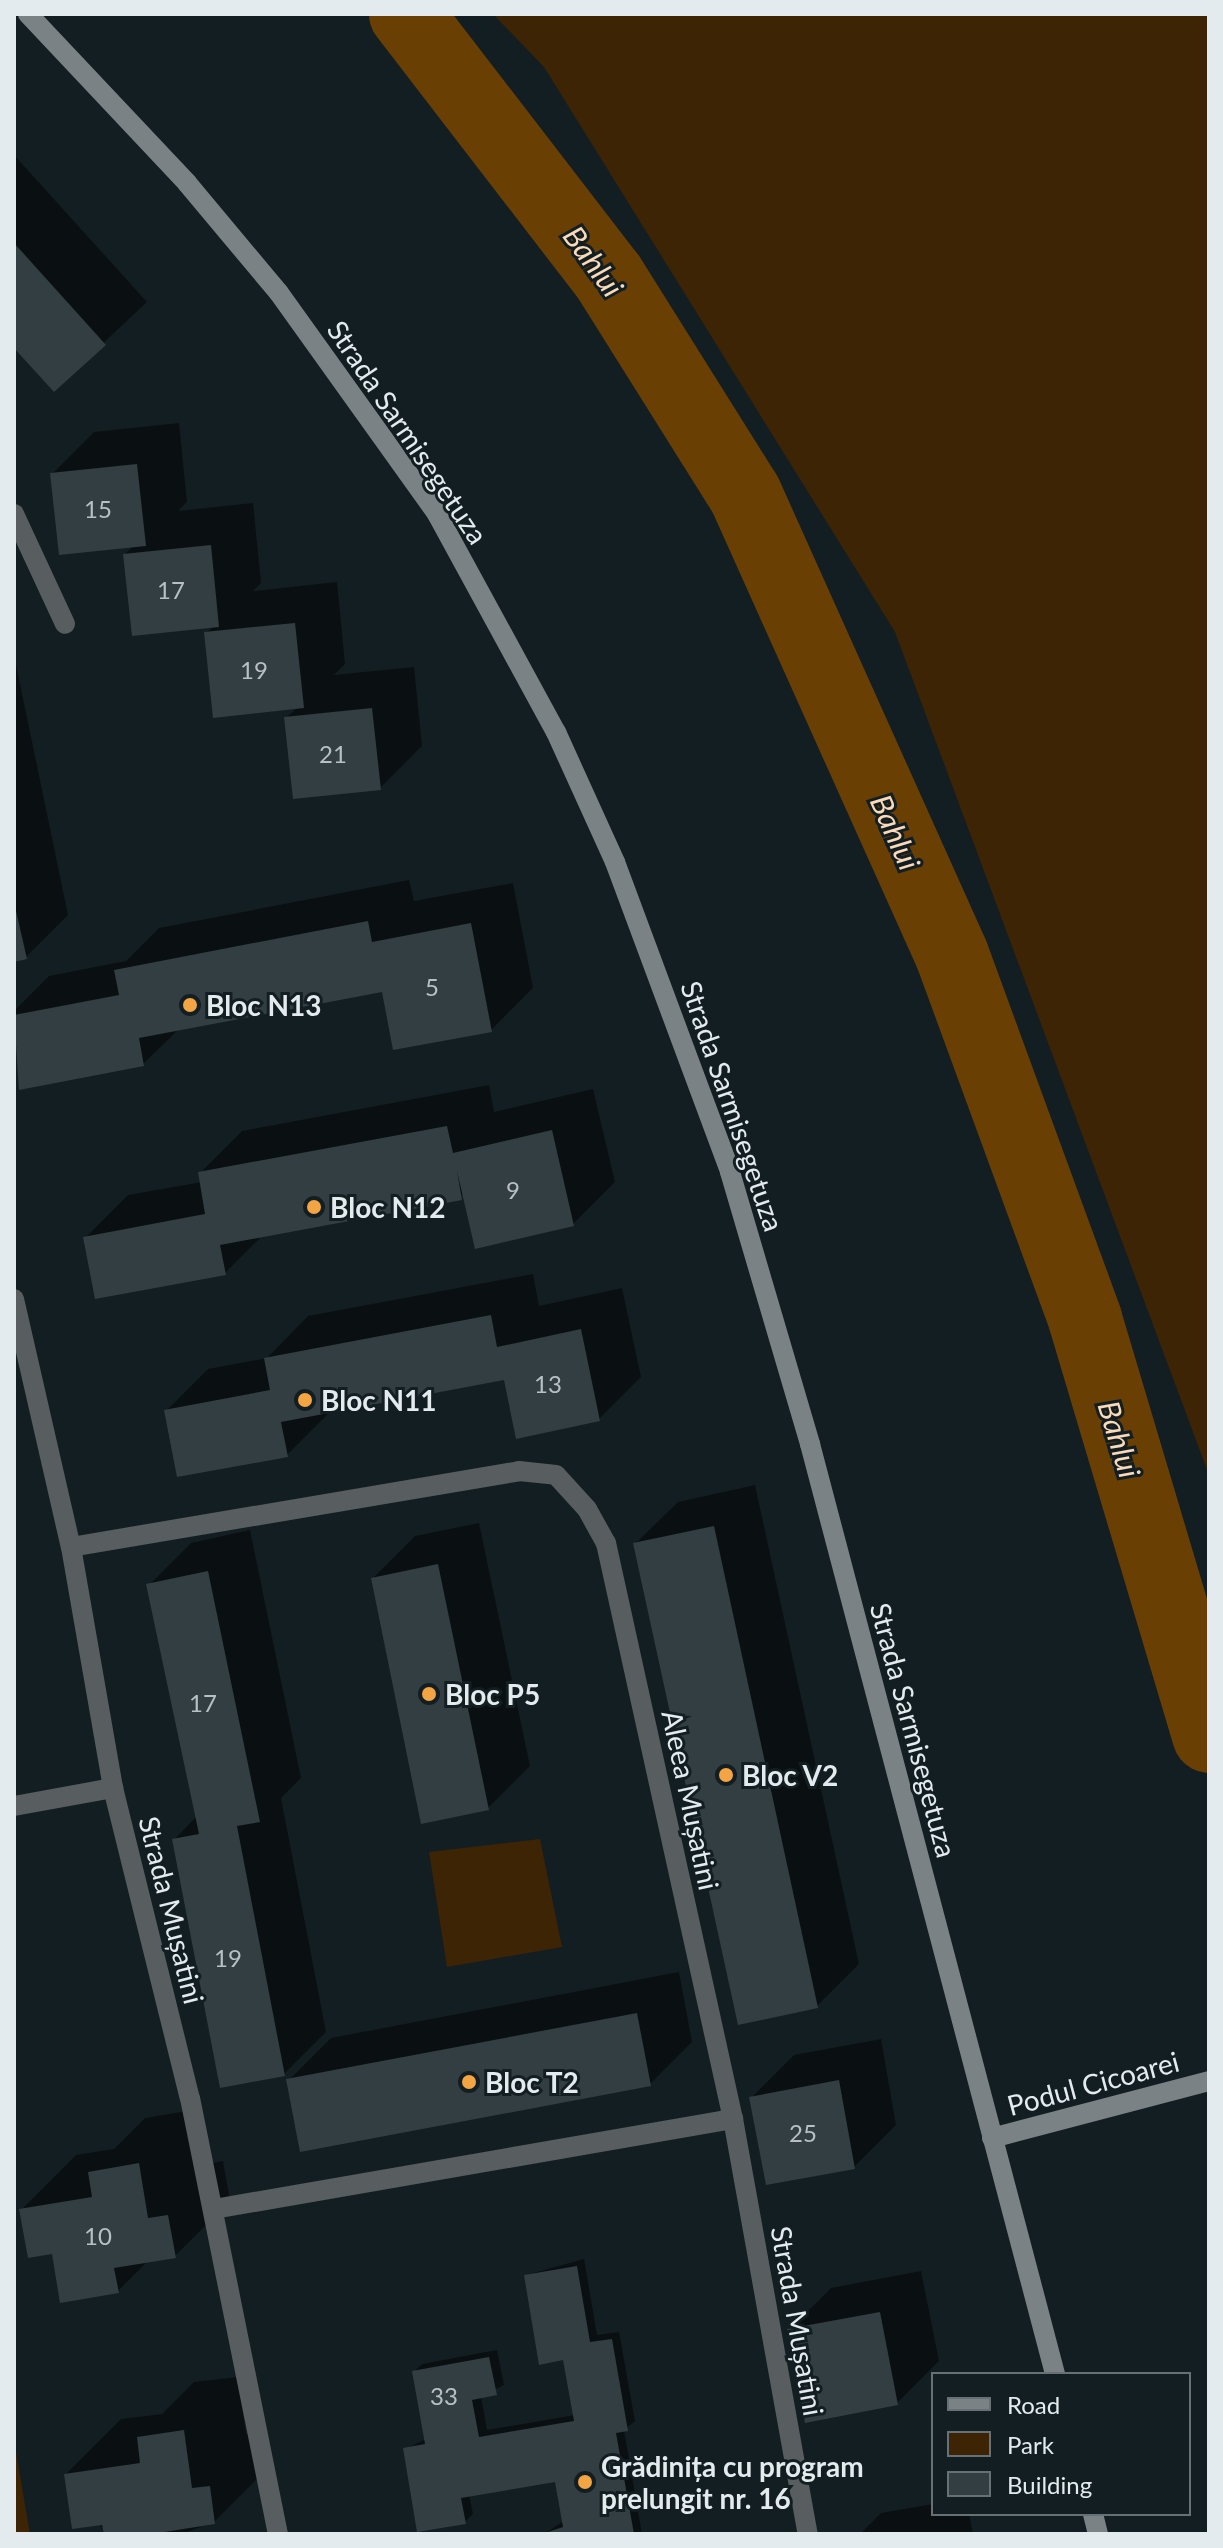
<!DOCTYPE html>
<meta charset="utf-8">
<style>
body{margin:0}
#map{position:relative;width:1223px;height:2548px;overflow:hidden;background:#131e22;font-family:Lato,sans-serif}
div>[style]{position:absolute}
.green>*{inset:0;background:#3c2405}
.shadow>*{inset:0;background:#0007}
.river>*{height:74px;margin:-37px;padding:0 37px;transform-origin:37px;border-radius:37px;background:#693f04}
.building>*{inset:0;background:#323e42}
.street>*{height:20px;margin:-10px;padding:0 10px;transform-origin:10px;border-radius:10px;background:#585d5f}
.secondary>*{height:20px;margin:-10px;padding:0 10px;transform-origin:10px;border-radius:10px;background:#7a8286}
.dots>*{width:22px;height:22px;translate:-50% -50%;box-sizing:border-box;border:4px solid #131e22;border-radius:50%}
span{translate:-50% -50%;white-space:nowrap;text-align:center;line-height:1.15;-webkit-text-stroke:6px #131e22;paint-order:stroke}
.number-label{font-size:24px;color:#b8c0c3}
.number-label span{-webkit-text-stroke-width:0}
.street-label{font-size:28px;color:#e4ebee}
.poi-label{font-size:28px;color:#e4ebee;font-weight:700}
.left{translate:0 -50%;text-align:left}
.water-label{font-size:30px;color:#fadab9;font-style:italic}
.frame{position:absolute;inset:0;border:16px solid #e4ebee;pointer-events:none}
.legend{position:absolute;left:931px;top:2372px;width:260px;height:144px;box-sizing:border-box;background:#131e22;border:2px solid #677074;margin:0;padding:10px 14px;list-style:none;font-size:24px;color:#e4ebee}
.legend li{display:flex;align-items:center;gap:16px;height:40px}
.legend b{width:40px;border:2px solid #677074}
</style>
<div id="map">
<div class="green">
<i style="clip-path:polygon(493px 14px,1209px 14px,1209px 1475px,895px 632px,544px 67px)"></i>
<i style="clip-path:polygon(540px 1839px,562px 1947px,447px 1967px,429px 1852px)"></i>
<i style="clip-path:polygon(14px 2440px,30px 2534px,14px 2534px)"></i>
</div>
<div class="shadow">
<i style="clip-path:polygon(14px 155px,147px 302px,54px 389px,14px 345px)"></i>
<i style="clip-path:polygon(179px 423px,187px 502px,178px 511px,253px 503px,261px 583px,253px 591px,337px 582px,345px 664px,334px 675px,414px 667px,422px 746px,380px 788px,286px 718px,298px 707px,206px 633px,214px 626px,125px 554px,134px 545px,52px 474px,94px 432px)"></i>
<i style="clip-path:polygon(14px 655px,68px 915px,26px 957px,14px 960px)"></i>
<i style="clip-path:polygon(409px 880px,414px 901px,513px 883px,533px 988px,491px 1030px,384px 990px,179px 1029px,143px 1064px,20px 1088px,14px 1011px,49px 976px,126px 961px,159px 928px)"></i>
<i style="clip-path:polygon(489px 1085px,494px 1112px,593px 1089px,615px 1182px,573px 1224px,464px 1194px,264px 1234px,225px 1273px,86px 1237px,128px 1195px,202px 1182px,200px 1173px,242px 1131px)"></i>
<i style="clip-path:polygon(533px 1274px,539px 1306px,622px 1288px,641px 1377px,599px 1419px,505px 1377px,329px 1413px,287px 1455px,166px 1411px,208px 1369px,267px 1358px,308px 1316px)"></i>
<i style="clip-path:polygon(755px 1485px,859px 1964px,817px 2006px,635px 1544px,678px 1502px)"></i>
<i style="clip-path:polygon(479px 1523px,530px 1766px,488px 1808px,373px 1578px,415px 1536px)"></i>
<i style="clip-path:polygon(250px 1530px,301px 1778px,281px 1798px,326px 2032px,284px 2074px,174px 1840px,197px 1816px,149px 1585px,191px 1543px)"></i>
<i style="clip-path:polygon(679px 1972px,692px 2042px,650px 2084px,289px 2080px,331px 2038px)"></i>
<i style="clip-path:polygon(881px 2039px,896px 2125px,854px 2167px,752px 2097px,794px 2055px)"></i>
<i style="clip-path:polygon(193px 2110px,202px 2165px,223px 2161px,230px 2201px,175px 2256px,149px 2260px,118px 2291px,54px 2251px,21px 2210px,76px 2155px,114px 2149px,145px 2118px)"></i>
<i style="clip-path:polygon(584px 2259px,597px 2335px,619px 2332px,635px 2421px,624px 2430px,642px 2534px,544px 2534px,564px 2521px,557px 2480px,469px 2494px,473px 2514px,465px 2522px,405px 2449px,426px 2439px,414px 2372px,422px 2364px,497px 2350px,504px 2385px,481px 2396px,487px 2430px,575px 2415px,565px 2358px,526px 2275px)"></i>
<i style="clip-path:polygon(921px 2271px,939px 2361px,897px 2403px,789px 2330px,831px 2288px)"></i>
<i style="clip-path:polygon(238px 2377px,246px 2434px,265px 2432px,269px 2467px,214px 2522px,182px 2534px,106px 2534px,66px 2474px,121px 2419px,162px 2414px,194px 2382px)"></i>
<i style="clip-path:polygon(933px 2504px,933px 2514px,969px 2514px,973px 2534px,860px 2534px,881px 2513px)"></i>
</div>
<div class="river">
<i style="left:406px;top:14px;width:331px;rotate:52.4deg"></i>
<i style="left:608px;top:276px;width:257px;rotate:57.9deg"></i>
<i style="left:745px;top:494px;width:505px;rotate:65.82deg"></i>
<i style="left:952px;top:955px;width:388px;rotate:69.9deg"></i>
<i style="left:1085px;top:1319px;width:435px;rotate:73.4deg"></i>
</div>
<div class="building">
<i style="clip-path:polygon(14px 243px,106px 345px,54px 392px,14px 348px)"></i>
<i style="clip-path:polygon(137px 464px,146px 546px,59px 555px,50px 473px)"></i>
<i style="clip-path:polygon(211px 545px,219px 627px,132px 636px,123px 554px)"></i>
<i style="clip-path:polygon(295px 623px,304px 708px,213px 718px,204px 632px)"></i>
<i style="clip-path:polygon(372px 708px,381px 790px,293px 799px,284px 717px)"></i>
<i style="clip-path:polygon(14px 902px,27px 959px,14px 962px)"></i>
<i style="clip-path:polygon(368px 921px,372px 942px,471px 923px,492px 1032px,393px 1050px,382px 992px,139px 1038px,144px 1066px,19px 1090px,14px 1015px,119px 995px,114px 970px)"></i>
<i style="clip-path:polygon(447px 1126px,453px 1153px,552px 1130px,574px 1226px,475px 1249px,457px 1171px,462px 1200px,220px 1245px,226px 1275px,95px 1299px,83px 1237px,205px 1214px,198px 1172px)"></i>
<i style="clip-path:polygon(491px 1315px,497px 1347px,581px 1329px,600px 1421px,516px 1439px,504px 1380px,281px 1422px,288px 1457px,177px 1477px,164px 1410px,270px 1390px,264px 1358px)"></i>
<i style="clip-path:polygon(714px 1526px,818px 2008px,738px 2025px,633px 1543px)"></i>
<i style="clip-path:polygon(438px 1564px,489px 1810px,421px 1824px,371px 1578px)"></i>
<i style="clip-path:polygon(208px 1571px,260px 1822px,237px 1826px,285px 2076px,220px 2088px,172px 1839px,199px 1834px,146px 1584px)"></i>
<i style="clip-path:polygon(637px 2013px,651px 2086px,300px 2152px,286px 2079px)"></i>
<i style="clip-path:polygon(839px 2080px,855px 2169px,766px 2185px,749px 2097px)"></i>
<i style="clip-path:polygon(139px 2163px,148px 2218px,168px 2215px,176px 2258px,114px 2268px,119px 2293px,60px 2303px,52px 2254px,28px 2258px,19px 2209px,92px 2197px,88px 2172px)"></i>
<i style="clip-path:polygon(577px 2266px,590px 2342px,612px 2339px,628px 2431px,616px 2433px,634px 2534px,542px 2534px,563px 2527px,555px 2482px,461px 2498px,466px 2524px,417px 2532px,403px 2448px,425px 2444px,412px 2371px,489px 2357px,497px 2395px,472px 2400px,479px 2437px,574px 2421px,563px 2360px,539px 2365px,524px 2275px)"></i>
<i style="clip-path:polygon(880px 2312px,898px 2405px,805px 2423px,787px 2329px)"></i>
<i style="clip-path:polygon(184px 2430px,192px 2488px,210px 2486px,215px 2524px,152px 2534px,104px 2534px,102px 2525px,72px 2529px,64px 2474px,140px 2463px,137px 2437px)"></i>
</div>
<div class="street">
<i style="left:14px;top:514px;width:121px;rotate:65.1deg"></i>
<i style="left:14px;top:1299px;width:254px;rotate:77.1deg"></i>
<i style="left:71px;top:1547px;width:245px;rotate:80.1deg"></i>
<i style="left:113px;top:1788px;width:319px;rotate:76.1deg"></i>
<i style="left:190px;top:2098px;width:445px;rotate:78.6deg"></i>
<i style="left:71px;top:1547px;width:454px;rotate:-9.6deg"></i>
<i style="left:519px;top:1471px;width:37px;rotate:6deg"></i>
<i style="left:556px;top:1475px;width:46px;rotate:47.6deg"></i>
<i style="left:587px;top:1509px;width:39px;rotate:61deg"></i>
<i style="left:606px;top:1543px;width:590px;rotate:77.57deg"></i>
<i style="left:733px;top:2119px;width:422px;rotate:79.8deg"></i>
<i style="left:14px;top:1806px;width:101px;rotate:-10.3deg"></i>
<i style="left:214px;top:2209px;width:527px;rotate:-9.84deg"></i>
</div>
<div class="secondary">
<i style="left:28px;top:14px;width:232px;rotate:46.7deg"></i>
<i style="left:187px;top:183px;width:143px;rotate:50.1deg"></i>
<i style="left:279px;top:293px;width:272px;rotate:54.4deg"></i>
<i style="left:437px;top:514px;width:248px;rotate:61.4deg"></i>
<i style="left:556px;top:732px;width:143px;rotate:65.6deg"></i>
<i style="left:615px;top:862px;width:331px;rotate:69.6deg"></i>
<i style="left:730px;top:1172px;width:284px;rotate:73.6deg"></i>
<i style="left:810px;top:1444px;width:962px;rotate:75.24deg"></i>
<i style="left:992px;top:2138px;width:224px;rotate:-14.7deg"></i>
<i style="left:1093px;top:2514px;width:21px;rotate:76deg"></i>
</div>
<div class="dots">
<i style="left:190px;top:1005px;background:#f3a443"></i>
<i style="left:314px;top:1207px;background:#f3a443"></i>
<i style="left:305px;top:1400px;background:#f3a443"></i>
<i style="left:429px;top:1694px;background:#f3a443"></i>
<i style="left:726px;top:1775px;background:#f3a443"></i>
<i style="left:469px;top:2082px;background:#f3a443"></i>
<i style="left:585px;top:2482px;background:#f3a443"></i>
</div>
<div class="number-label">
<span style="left:98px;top:509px">15</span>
<span style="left:171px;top:590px">17</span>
<span style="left:254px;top:670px">19</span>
<span style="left:333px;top:754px">21</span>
<span style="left:432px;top:987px">5</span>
<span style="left:513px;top:1190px">9</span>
<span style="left:548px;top:1384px">13</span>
<span style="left:203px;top:1703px">17</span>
<span style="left:228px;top:1958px">19</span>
<span style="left:803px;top:2133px">25</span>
<span style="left:98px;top:2236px">10</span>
<span style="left:444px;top:2396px">33</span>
</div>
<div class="street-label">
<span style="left:408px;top:432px;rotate:56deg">Strada Sarmisegetuza</span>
<span style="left:733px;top:1106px;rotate:71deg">Strada Sarmisegetuza</span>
<span style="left:914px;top:1730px;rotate:75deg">Strada Sarmisegetuza</span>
<span style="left:691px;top:1800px;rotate:78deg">Aleea Mușatini</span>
<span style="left:172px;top:1910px;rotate:76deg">Strada Mușatini</span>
<span style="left:1093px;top:2083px;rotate:-15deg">Podul Cicoarei</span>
<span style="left:798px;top:2321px;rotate:80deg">Strada Mușatini</span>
</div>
<div class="poi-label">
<span class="left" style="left:206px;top:1005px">Bloc N13</span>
<span class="left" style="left:330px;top:1207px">Bloc N12</span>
<span class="left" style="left:321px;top:1400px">Bloc N11</span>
<span class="left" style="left:445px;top:1694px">Bloc P5</span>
<span class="left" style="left:742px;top:1775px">Bloc V2</span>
<span class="left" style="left:485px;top:2082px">Bloc T2</span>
<span class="left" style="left:601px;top:2482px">Grădinița cu program<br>prelungit nr. 16</span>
</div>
<div class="water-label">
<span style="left:594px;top:261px;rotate:54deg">Bahlui</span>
<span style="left:896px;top:832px;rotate:66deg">Bahlui</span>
<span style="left:1120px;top:1439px;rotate:73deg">Bahlui</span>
</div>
<div class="frame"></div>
<ul class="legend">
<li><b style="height:10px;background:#7a8286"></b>Road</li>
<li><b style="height:22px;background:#3c2405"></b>Park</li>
<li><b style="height:22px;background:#323e42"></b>Building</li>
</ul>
</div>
